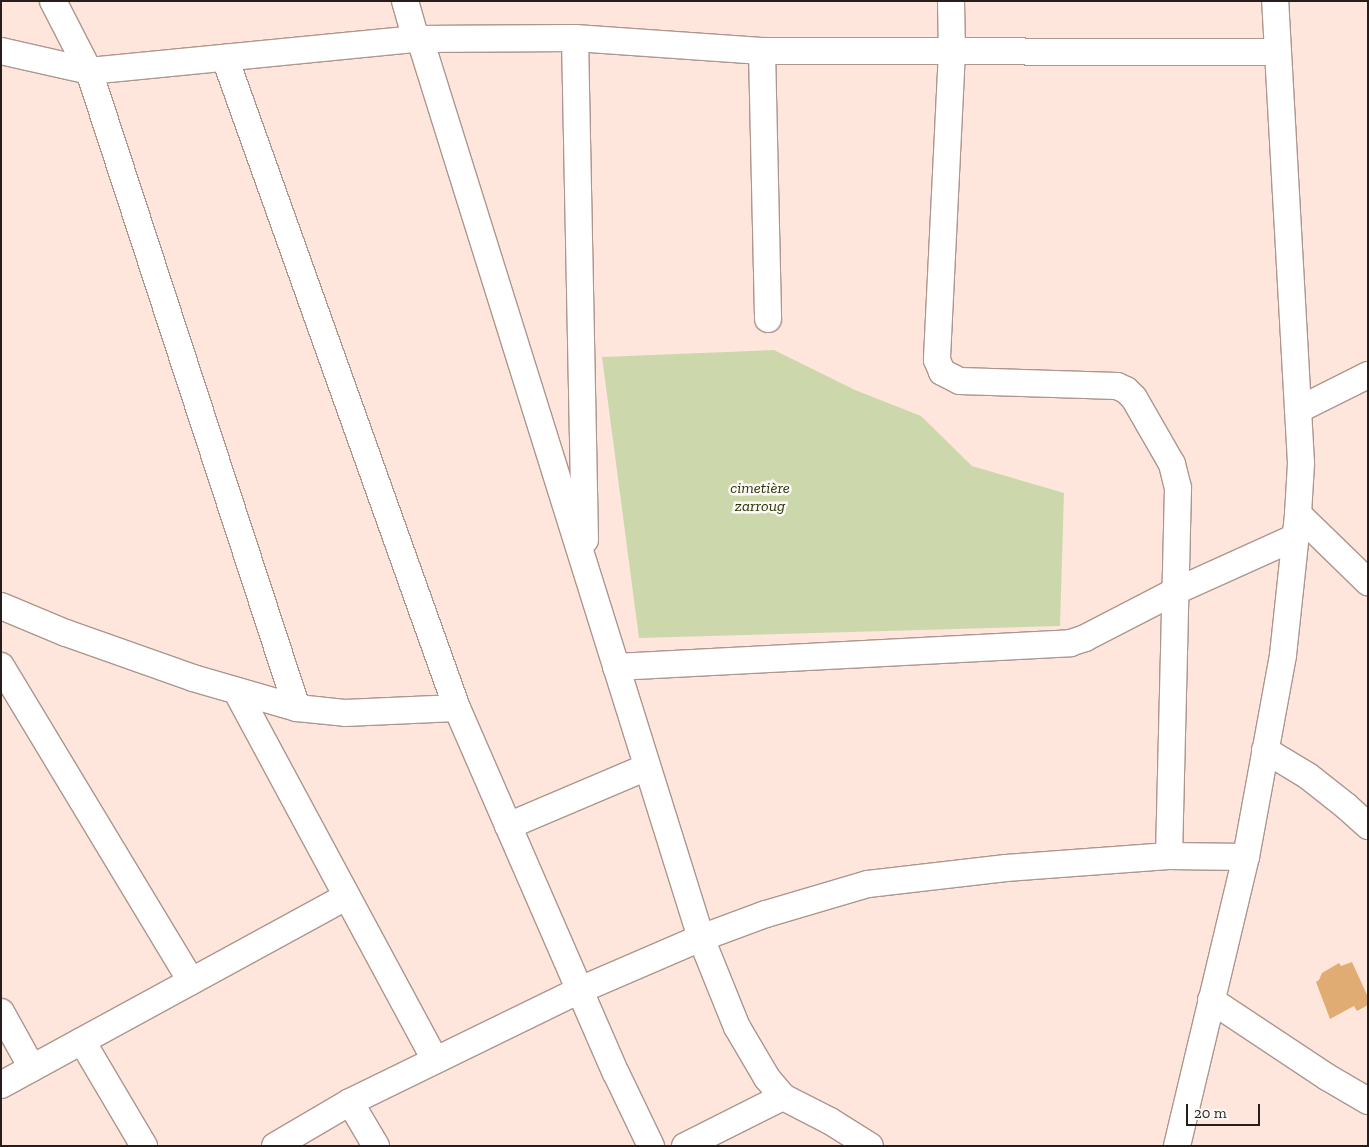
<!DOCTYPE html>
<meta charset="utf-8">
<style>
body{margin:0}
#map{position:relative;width:1369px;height:1147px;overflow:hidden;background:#fee6dc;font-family:"Zilla Slab",serif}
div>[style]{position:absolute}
.green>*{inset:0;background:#ccd8ab}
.building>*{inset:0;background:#e0ac74}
.roads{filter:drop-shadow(1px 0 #ad968e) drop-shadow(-1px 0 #ad968e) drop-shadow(0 1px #ad968e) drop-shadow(0 -1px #ad968e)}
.minor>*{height:26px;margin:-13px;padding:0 13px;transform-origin:13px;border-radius:13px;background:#fff}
span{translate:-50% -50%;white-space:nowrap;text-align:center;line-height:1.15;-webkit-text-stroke:5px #fcf8f6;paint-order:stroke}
.park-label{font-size:16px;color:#2a3300;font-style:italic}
.frame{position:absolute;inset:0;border:2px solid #271e1b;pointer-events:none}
.scale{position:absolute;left:1186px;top:1104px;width:74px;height:22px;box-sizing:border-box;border:2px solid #271e1b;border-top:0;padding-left:6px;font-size:15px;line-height:18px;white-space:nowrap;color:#271e1b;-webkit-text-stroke:4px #fcf8f6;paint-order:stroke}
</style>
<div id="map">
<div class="green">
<i style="clip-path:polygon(774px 350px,855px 390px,921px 416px,972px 466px,1064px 493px,1060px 626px,639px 638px,602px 357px)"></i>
</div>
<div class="building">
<i style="clip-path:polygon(1352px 962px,1368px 997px,1368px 1005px,1357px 1011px,1354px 1006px,1330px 1019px,1316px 982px,1319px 980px,1322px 973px,1339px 963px,1341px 966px)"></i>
</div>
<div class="roads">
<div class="minor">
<i style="left:53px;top:1px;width:79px;rotate:62.8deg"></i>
<i style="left:89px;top:71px;width:670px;rotate:71.92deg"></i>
<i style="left:405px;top:1px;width:40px;rotate:74deg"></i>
<i style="left:951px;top:1px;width:50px;rotate:88.9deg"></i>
<i style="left:952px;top:51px;width:309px;rotate:92.8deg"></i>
<i style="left:937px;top:360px;width:13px;rotate:67deg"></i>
<i style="left:942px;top:372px;width:20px;rotate:27deg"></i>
<i style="left:960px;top:381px;width:157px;rotate:1.8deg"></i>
<i style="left:1117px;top:386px;width:10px;rotate:24deg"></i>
<i style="left:1126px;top:390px;width:11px;rotate:45deg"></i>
<i style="left:1134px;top:398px;width:76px;rotate:60.1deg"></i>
<i style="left:1172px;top:464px;width:25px;rotate:76deg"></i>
<i style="left:1178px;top:488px;width:368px;rotate:91.4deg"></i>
<i style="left:575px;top:38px;width:502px;rotate:88.86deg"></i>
<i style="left:420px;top:39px;width:942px;rotate:72.64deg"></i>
<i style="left:701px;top:938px;width:96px;rotate:68deg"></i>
<i style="left:737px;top:1027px;width:59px;rotate:59.5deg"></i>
<i style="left:767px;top:1078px;width:25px;rotate:50deg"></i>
<i style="left:783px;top:1097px;width:53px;rotate:27.1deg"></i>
<i style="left:830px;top:1121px;width:47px;rotate:32deg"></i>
<i style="left:1px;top:51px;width:90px;rotate:12.8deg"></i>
<i style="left:89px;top:71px;width:329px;rotate:-5.6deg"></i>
<i style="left:416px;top:39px;width:159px;rotate:-0.4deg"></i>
<i style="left:575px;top:38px;width:187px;rotate:4deg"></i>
<i style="left:762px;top:51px;width:515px;rotate:0.11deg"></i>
<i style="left:762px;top:51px;width:268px;rotate:88.7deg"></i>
<i style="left:225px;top:58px;width:690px;rotate:70.36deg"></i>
<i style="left:457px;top:708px;width:398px;rotate:66.5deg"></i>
<i style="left:616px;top:1073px;width:81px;rotate:64.4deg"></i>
<i style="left:1298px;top:410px;width:78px;rotate:-26.6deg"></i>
<i style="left:1298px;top:514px;width:98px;rotate:44.2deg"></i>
<i style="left:1px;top:606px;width:70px;rotate:22.6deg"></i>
<i style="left:66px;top:633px;width:135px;rotate:19.5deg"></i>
<i style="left:193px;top:678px;width:108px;rotate:16.1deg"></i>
<i style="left:297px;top:708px;width:48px;rotate:5.9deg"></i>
<i style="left:345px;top:713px;width:112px;rotate:-2.6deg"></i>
<i style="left:1px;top:666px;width:368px;rotate:58.9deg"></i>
<i style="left:616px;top:667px;width:455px;rotate:-3deg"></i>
<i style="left:1070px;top:643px;width:16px;rotate:-18deg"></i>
<i style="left:1085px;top:638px;width:100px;rotate:-27.3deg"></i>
<i style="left:1174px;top:592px;width:134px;rotate:-24.3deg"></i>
<i style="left:237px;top:692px;width:418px;rotate:61.7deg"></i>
<i style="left:1265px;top:750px;width:50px;rotate:31.2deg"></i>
<i style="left:1308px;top:776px;width:48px;rotate:38.3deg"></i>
<i style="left:1346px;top:806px;width:30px;rotate:42deg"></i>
<i style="left:508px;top:826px;width:151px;rotate:-23deg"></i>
<i style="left:1211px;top:1000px;width:139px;rotate:33.6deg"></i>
<i style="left:1327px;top:1077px;width:48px;rotate:30.3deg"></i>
<i style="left:1px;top:1012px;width:64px;rotate:61deg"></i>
<i style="left:82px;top:1041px;width:122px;rotate:59.4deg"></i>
<i style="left:1px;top:1085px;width:394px;rotate:-28.6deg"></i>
<i style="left:350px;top:1102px;width:51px;rotate:59.4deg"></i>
<i style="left:275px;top:1146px;width:87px;rotate:-30.4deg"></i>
<i style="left:350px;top:1102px;width:256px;rotate:-26deg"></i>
<i style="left:580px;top:990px;width:132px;rotate:-23.3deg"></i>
<i style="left:701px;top:938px;width:69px;rotate:-20.3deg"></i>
<i style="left:766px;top:914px;width:106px;rotate:-16.4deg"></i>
<i style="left:868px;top:884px;width:139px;rotate:-6.6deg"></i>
<i style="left:1006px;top:868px;width:163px;rotate:-4.2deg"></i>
<i style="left:1169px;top:856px;width:77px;rotate:0.7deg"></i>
<i style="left:685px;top:1146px;width:110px;rotate:-26.6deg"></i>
<i style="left:1177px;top:1146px;width:297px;rotate:-76.6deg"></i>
<i style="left:1246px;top:857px;width:205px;rotate:-79.6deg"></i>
<i style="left:1283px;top:655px;width:142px;rotate:-83.9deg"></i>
<i style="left:1298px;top:514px;width:51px;rotate:-86.6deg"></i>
<i style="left:1301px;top:463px;width:463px;rotate:-93.2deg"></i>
</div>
</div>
<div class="park-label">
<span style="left:760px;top:497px">cimetière<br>zarroug</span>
</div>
<div class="frame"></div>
<div class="scale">20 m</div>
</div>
